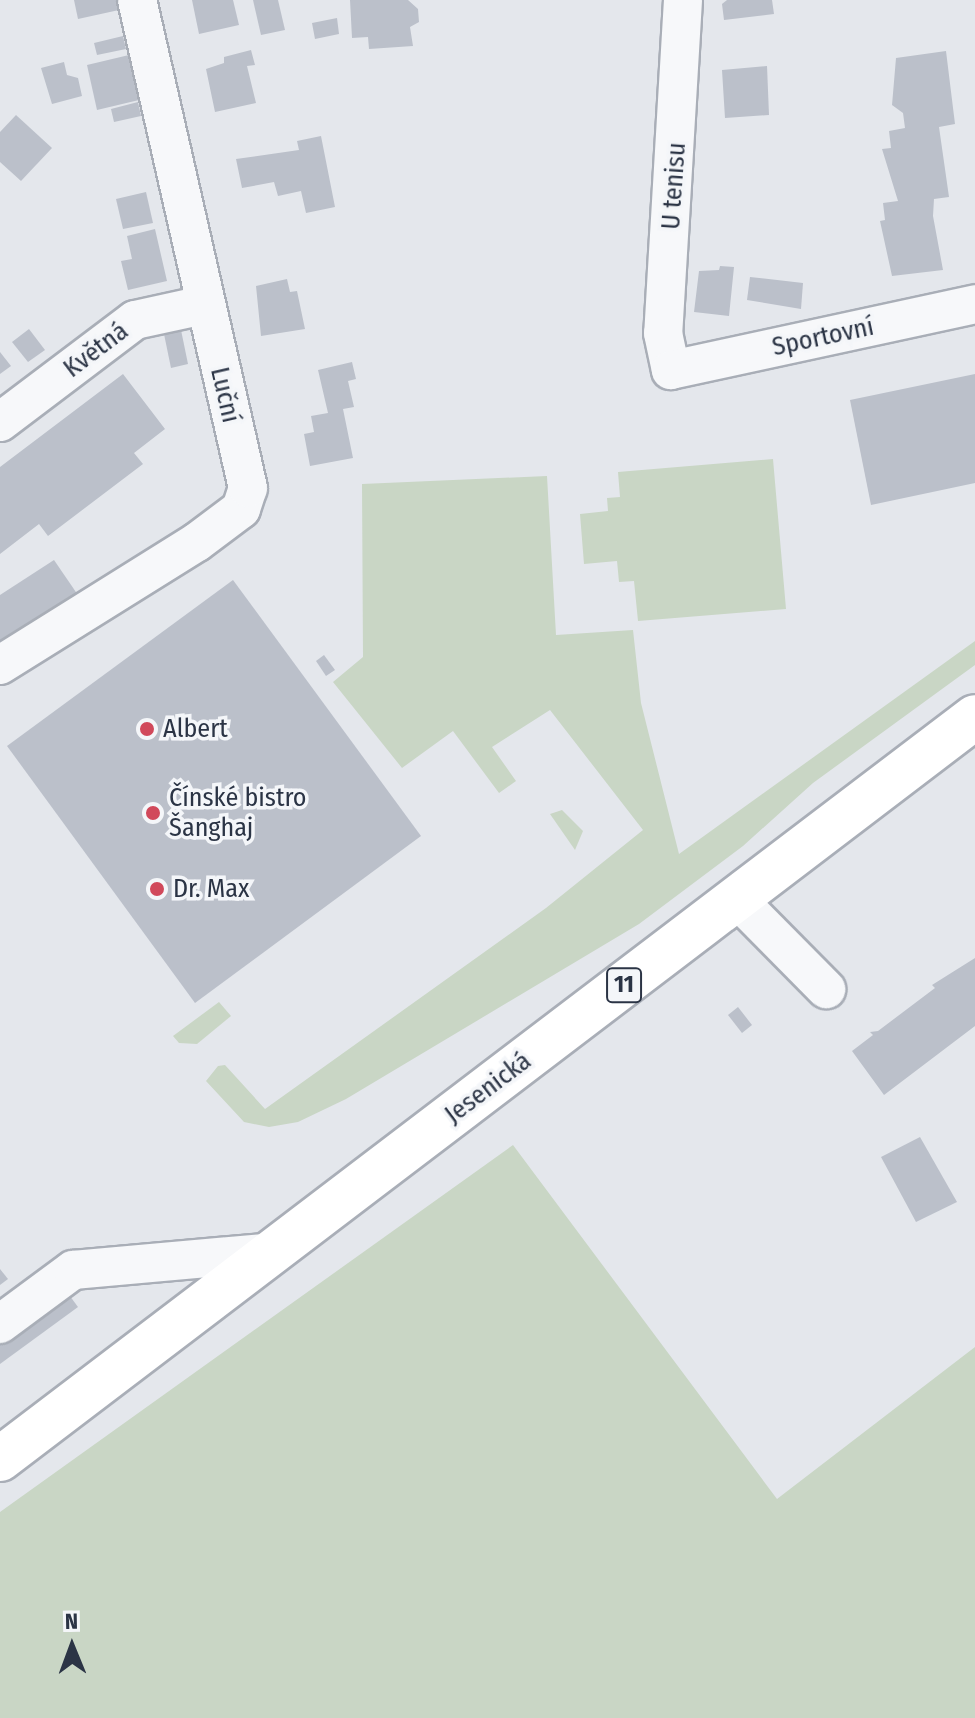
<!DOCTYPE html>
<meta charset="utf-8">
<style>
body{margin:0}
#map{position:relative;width:975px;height:1718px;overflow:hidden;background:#e4e7ec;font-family:"Fira Sans Condensed",sans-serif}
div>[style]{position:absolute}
.green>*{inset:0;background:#c9d6c5}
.building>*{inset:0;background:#bbc0ca}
.roads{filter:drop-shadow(2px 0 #a9aeb7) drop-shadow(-2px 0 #a9aeb7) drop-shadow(0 2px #a9aeb7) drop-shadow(0 -2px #a9aeb7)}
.minor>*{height:38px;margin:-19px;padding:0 19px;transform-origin:19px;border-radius:19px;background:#f7f8fa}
.major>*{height:44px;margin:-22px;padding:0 22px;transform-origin:22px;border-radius:22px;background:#fff}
.dots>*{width:22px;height:22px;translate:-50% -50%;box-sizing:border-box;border:4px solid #f4f6f9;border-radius:50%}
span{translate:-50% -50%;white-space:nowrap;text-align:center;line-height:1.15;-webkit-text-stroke:7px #f4f6f9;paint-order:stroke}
.shield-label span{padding:2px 6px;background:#f4f6f9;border:2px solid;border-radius:6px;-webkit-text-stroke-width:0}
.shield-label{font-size:24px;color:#2b3445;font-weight:700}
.street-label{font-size:26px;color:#2b3445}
.poi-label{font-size:26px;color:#2b3445}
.left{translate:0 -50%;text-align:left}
.north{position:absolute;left:32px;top:1606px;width:80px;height:80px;-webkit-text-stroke:6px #f4f6f9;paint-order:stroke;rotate:359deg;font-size:22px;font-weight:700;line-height:32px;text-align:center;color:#2b3445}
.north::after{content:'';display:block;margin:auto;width:28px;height:36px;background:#2b3445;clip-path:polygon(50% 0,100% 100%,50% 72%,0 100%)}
</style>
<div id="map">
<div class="green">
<i style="clip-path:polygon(773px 459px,786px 609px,638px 621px,634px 581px,619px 582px,617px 561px,584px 564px,580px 514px,608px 511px,607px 498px,620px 497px,618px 472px)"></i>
<i style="clip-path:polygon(547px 476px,556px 635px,633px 630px,641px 703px,679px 854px,975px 641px,975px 665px,813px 783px,743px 846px,639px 924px,346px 1099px,298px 1122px,269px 1127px,244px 1122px,206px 1081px,218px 1066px,225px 1065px,265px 1109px,546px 908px,643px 830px,550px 710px,492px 747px,516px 781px,499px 793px,453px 731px,402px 768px,333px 682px,363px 657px,362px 484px)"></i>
<i style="clip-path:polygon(562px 810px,583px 831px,575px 850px,550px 814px)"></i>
<i style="clip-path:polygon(219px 1002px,231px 1016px,197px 1044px,179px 1043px,173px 1036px)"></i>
<i style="clip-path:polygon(513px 1145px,777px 1499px,975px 1347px,975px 1718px,0 1718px,0 1512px)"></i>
</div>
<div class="building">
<i style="clip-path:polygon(74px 0,116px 0,119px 10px,78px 19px)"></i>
<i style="clip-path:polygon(192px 0,233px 0,239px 25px,199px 34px)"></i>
<i style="clip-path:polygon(253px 0,278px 0,285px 30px,261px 35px)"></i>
<i style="clip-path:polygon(350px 0,408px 0,418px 9px,419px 22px,410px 27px,413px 46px,369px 49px,368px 37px,352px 38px)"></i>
<i style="clip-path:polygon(727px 0,772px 0,774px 14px,724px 20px,722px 4px)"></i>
<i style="clip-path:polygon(337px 18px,339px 34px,315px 39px,312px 23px)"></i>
<i style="clip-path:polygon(123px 36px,126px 49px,97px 55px,94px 43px)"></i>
<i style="clip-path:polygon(251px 50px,255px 65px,247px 66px,256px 103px,215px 112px,206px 69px,224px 63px,224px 57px)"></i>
<i style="clip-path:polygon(946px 51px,955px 124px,939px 127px,949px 197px,934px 199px,933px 216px,943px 270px,892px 276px,880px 221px,885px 220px,883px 203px,898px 201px,882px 149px,891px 148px,889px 131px,905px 128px,903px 113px,892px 105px,896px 58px)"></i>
<i style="clip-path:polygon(129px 55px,139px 100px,97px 110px,87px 65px)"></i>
<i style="clip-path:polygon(64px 62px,67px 75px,78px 78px,82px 96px,52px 104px,41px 68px)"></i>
<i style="clip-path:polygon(767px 66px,769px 115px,725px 118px,722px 70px)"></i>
<i style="clip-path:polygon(138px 102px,141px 116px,114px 122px,111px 109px)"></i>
<i style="clip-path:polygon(16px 115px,52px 148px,21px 181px,0 162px,0 132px)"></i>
<i style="clip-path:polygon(321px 136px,335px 207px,306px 213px,301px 191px,278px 196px,274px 182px,242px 188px,236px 159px,299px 150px,297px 141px)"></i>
<i style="clip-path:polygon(146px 192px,153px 223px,123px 229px,116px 199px)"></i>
<i style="clip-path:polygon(155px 229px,167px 281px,128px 290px,121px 261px,132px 259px,127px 236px)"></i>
<i style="clip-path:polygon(720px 266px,734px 267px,729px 316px,694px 312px,699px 271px,719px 270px)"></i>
<i style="clip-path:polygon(750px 277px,803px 283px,801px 309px,747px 300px)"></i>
<i style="clip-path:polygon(287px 279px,290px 292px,297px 291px,305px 329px,261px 336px,256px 286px)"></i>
<i style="clip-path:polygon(29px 329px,45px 350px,28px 362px,12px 342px)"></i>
<i style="clip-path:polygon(181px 330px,188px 364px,171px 368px,164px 334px)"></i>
<i style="clip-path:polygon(0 352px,11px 366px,0 374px)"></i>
<i style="clip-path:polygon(352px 362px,356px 379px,348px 381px,354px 407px,343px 409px,353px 458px,310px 466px,304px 434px,314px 432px,311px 416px,328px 413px,318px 370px)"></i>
<i style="clip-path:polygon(123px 374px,165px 429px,134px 453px,143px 464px,48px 536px,39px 524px,0 554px,0 467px)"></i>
<i style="clip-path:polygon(975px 374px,975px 483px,871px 505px,850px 400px)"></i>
<i style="clip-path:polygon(54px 560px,80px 598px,0 650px,0 595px)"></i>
<i style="clip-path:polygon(233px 580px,421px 836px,195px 1003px,7px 746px)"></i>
<i style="clip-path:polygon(324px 655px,335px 670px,326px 676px,316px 661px)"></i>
<i style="clip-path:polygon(975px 958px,975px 1026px,884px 1095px,852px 1051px,873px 1035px,870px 1032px,878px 1031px,935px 988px,932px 985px)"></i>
<i style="clip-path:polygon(738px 1007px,752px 1025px,742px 1033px,728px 1015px)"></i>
<i style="clip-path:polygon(920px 1137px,957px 1202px,916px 1222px,881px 1157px)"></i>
<i style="clip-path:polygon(0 1269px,8px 1279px,0 1285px)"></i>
<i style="clip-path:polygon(53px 1273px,78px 1307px,0 1364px,0 1313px)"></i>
</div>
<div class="roads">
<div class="minor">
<i style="left:683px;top:0;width:334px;rotate:93.4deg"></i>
<i style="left:663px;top:333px;width:38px;rotate:78deg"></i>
<i style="left:671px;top:370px;width:311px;rotate:-12.2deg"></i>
<i style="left:0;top:422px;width:169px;rotate:-37.1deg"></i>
<i style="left:135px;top:320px;width:71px;rotate:-12.3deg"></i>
<i style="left:0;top:665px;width:232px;rotate:-32deg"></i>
<i style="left:197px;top:542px;width:55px;rotate:-36.9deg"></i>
<i style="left:241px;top:509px;width:22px;rotate:-72deg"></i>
<i style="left:248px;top:488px;width:500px;rotate:-102.81deg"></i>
<i style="left:737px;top:899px;width:127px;rotate:45.3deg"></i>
<i style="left:0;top:1324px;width:91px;rotate:-36.5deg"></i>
<i style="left:73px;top:1270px;width:201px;rotate:-5.1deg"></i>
</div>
<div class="major">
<i style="left:0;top:1459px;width:1225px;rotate:-37.27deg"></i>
</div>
</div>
<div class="dots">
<i style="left:147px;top:729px;background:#d1495b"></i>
<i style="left:153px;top:813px;background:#d1495b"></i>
<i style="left:157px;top:889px;background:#d1495b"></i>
</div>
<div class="shield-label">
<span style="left:624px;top:985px">11</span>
</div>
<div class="street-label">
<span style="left:674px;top:186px;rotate:-86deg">U tenisu</span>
<span style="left:823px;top:337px;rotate:-12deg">Sportovní</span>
<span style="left:96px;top:350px;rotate:-37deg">Květná</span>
<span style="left:225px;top:395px;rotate:77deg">Luční</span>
<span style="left:488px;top:1088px;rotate:-37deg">Jesenická</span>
</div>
<div class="poi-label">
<span class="left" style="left:163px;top:729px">Albert</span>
<span class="left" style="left:169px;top:813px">Čínské bistro<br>Šanghaj</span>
<span class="left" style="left:173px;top:889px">Dr. Max</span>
</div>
<div class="north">N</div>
</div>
